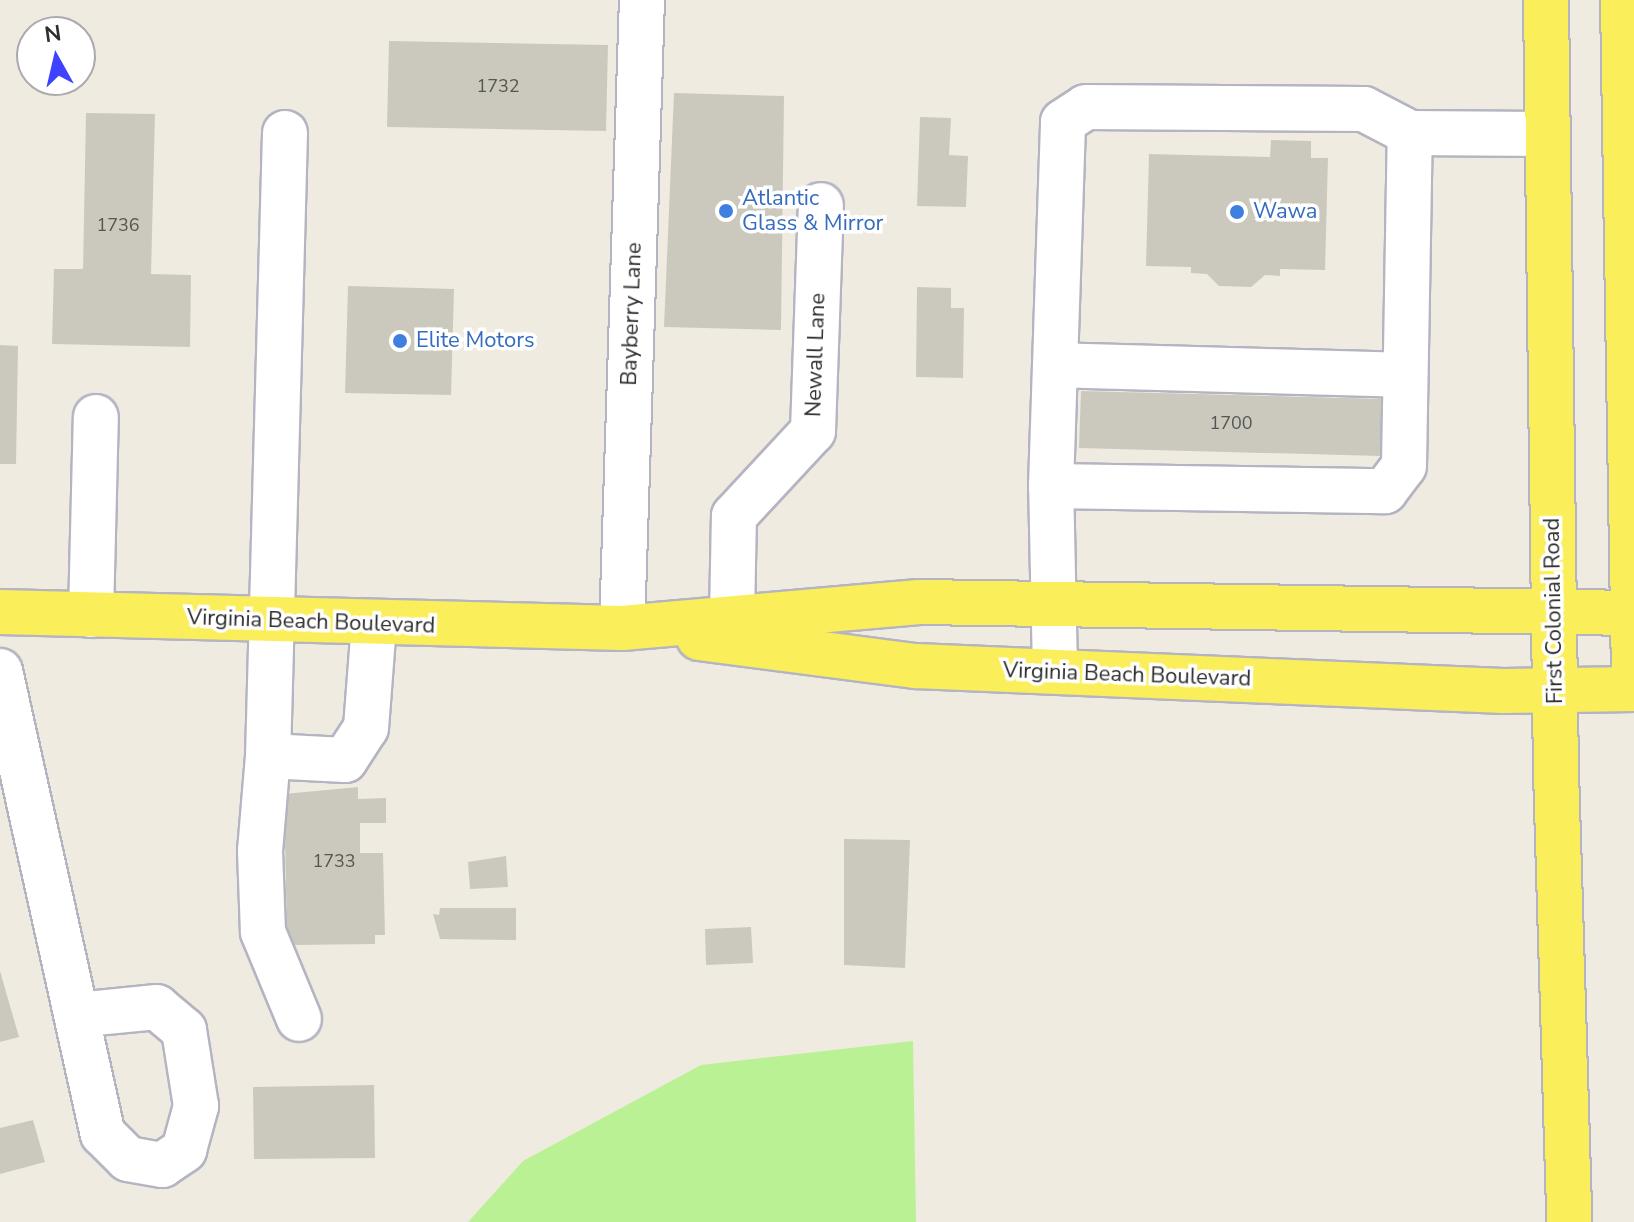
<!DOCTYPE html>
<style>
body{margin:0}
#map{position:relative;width:1634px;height:1222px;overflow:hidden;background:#f0ebe0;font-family:"Nunito Sans",sans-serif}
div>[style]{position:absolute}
.pitch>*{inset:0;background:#bbf195}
.building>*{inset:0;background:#cbc9be}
.roads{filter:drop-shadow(2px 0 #b4b4c2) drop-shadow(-2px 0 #b4b4c2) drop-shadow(0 2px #b4b4c2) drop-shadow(0 -2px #b4b4c2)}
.minor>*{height:44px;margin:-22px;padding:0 22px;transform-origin:22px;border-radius:22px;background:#fff}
.major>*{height:44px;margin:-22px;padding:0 22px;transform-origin:22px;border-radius:22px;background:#faee5b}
.dots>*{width:22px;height:22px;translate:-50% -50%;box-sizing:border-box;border:4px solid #fff;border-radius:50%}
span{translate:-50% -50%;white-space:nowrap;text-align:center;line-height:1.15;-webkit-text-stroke:7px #fff;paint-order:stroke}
.number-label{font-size:18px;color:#555552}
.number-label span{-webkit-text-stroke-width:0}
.shop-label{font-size:22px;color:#366cbe}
.left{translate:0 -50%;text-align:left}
.street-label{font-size:22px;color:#2e2e2e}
.north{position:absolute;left:16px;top:16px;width:80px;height:80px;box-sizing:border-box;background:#fff;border:2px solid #ababab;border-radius:50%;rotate:352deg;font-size:22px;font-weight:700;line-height:32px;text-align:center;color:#2e2e2e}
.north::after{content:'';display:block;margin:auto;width:28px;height:36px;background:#3e43ff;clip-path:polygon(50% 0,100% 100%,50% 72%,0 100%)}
</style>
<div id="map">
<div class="pitch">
<i style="clip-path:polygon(913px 1041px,916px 1222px,468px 1222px,523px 1161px,701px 1065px)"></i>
</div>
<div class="building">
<i style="clip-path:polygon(389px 41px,608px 45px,606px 131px,387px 127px)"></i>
<i style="clip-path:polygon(674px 93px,784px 96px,781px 330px,664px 327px)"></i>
<i style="clip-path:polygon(86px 113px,155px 114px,151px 274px,191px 275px,190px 347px,52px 344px,54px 269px,83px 269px)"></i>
<i style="clip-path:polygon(920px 117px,951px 118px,949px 155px,968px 156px,966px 207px,917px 206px)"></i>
<i style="clip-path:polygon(1271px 140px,1311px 141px,1311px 158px,1328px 158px,1325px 270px,1280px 269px,1280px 276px,1265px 275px,1251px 287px,1219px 286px,1207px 274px,1191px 273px,1191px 267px,1146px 266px,1149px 154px,1270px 157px)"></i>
<i style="clip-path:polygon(348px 286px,454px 289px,451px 395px,345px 393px)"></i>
<i style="clip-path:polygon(917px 287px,951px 288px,951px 308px,964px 308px,963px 378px,916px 377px)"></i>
<i style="clip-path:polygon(0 345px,18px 346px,16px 464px,0 464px)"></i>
<i style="clip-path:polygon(1081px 391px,1383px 399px,1380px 456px,1079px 448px)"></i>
<i style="clip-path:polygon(358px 787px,358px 799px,386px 798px,386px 823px,360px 823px,360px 853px,383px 853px,385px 935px,375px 935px,375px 944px,292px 945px,287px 939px,284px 794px)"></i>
<i style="clip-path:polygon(844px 839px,910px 840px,905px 968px,844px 965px)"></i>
<i style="clip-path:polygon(506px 856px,508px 887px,470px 889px,468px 862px)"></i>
<i style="clip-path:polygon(440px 908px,516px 908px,516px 940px,440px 939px,433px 914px,439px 915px)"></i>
<i style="clip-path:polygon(751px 927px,753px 963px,706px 965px,705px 929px)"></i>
<i style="clip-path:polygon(0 971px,19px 1037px,0 1042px)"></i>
<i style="clip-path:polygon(374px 1085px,375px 1158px,254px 1159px,253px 1087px)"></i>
<i style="clip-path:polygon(33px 1120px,45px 1162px,0 1174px,0 1128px)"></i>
</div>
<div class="roads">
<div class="minor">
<i style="left:285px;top:133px;width:623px;rotate:91.56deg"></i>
<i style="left:268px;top:756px;width:95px;rotate:94.8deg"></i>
<i style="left:260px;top:851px;width:81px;rotate:87.9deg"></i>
<i style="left:263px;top:932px;width:94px;rotate:67.5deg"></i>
<i style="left:1055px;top:365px;width:350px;rotate:1.6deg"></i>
<i style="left:1051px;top:486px;width:334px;rotate:0.9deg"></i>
<i style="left:1385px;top:491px;width:31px;rotate:-53deg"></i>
<i style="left:1404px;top:466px;width:333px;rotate:-89deg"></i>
<i style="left:91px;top:615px;width:198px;rotate:-88.6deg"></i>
<i style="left:732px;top:617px;width:101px;rotate:-88.9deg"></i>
<i style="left:734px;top:516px;width:116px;rotate:-47.1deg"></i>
<i style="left:813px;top:431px;width:226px;rotate:-88deg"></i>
<i style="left:622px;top:628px;width:628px;rotate:-88.18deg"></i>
<i style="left:0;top:671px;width:474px;rotate:77.5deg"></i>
<i style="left:103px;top:1134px;width:35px;rotate:45deg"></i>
<i style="left:128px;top:1159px;width:35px;rotate:10deg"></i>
<i style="left:162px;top:1165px;width:27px;rotate:-34deg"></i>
<i style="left:184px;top:1150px;width:46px;rotate:-74.7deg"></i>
<i style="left:196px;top:1106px;width:77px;rotate:-99deg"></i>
<i style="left:184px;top:1030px;width:35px;rotate:-140deg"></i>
<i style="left:157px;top:1007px;width:80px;rotate:174.3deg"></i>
<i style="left:1055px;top:671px;width:185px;rotate:-91.2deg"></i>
<i style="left:1051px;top:486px;width:364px;rotate:-88.1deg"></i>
<i style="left:1063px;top:122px;width:27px;rotate:-33deg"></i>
<i style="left:1086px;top:107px;width:278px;rotate:0.4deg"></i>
<i style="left:1364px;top:109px;width:52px;rotate:27.6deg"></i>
<i style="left:1410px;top:133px;width:137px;rotate:0.4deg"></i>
<i style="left:268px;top:756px;width:77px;rotate:3deg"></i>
<i style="left:345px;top:760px;width:38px;rotate:-57deg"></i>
<i style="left:366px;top:728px;width:103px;rotate:-85.6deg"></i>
</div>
<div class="major">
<i style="left:1546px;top:0;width:771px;rotate:89.26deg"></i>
<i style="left:1556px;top:771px;width:451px;rotate:88.3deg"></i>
<i style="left:1623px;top:0;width:677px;rotate:89.07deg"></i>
<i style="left:0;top:612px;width:622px;rotate:1.47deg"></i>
<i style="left:622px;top:628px;width:298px;rotate:-5deg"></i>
<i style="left:919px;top:602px;width:715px;rotate:0.88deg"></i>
<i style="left:699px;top:638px;width:219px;rotate:7.4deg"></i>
<i style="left:916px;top:666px;width:588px;rotate:2.44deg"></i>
<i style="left:1503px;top:691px;width:131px;rotate:-0.9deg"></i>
</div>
</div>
<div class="dots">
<i style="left:726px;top:211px;background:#3f7fe0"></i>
<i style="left:1237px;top:212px;background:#3f7fe0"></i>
<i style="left:400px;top:341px;background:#3f7fe0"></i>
</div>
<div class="number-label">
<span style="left:498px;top:86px">1732</span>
<span style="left:118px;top:225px">1736</span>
<span style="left:1231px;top:423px">1700</span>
<span style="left:334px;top:861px">1733</span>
</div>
<div class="shop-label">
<span class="left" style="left:742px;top:211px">Atlantic<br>Glass &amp; Mirror</span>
<span class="left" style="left:1253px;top:212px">Wawa</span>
<span class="left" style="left:416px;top:341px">Elite Motors</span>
</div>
<div class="street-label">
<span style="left:632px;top:314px;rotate:-88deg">Bayberry Lane</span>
<span style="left:816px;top:355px;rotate:-88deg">Newall Lane</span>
<span style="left:1554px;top:611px;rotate:-91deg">First Colonial Road</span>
<span style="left:311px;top:622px;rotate:2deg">Virginia Beach Boulevard</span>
<span style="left:1127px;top:675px;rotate:2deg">Virginia Beach Boulevard</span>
</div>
<div class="north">N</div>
</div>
